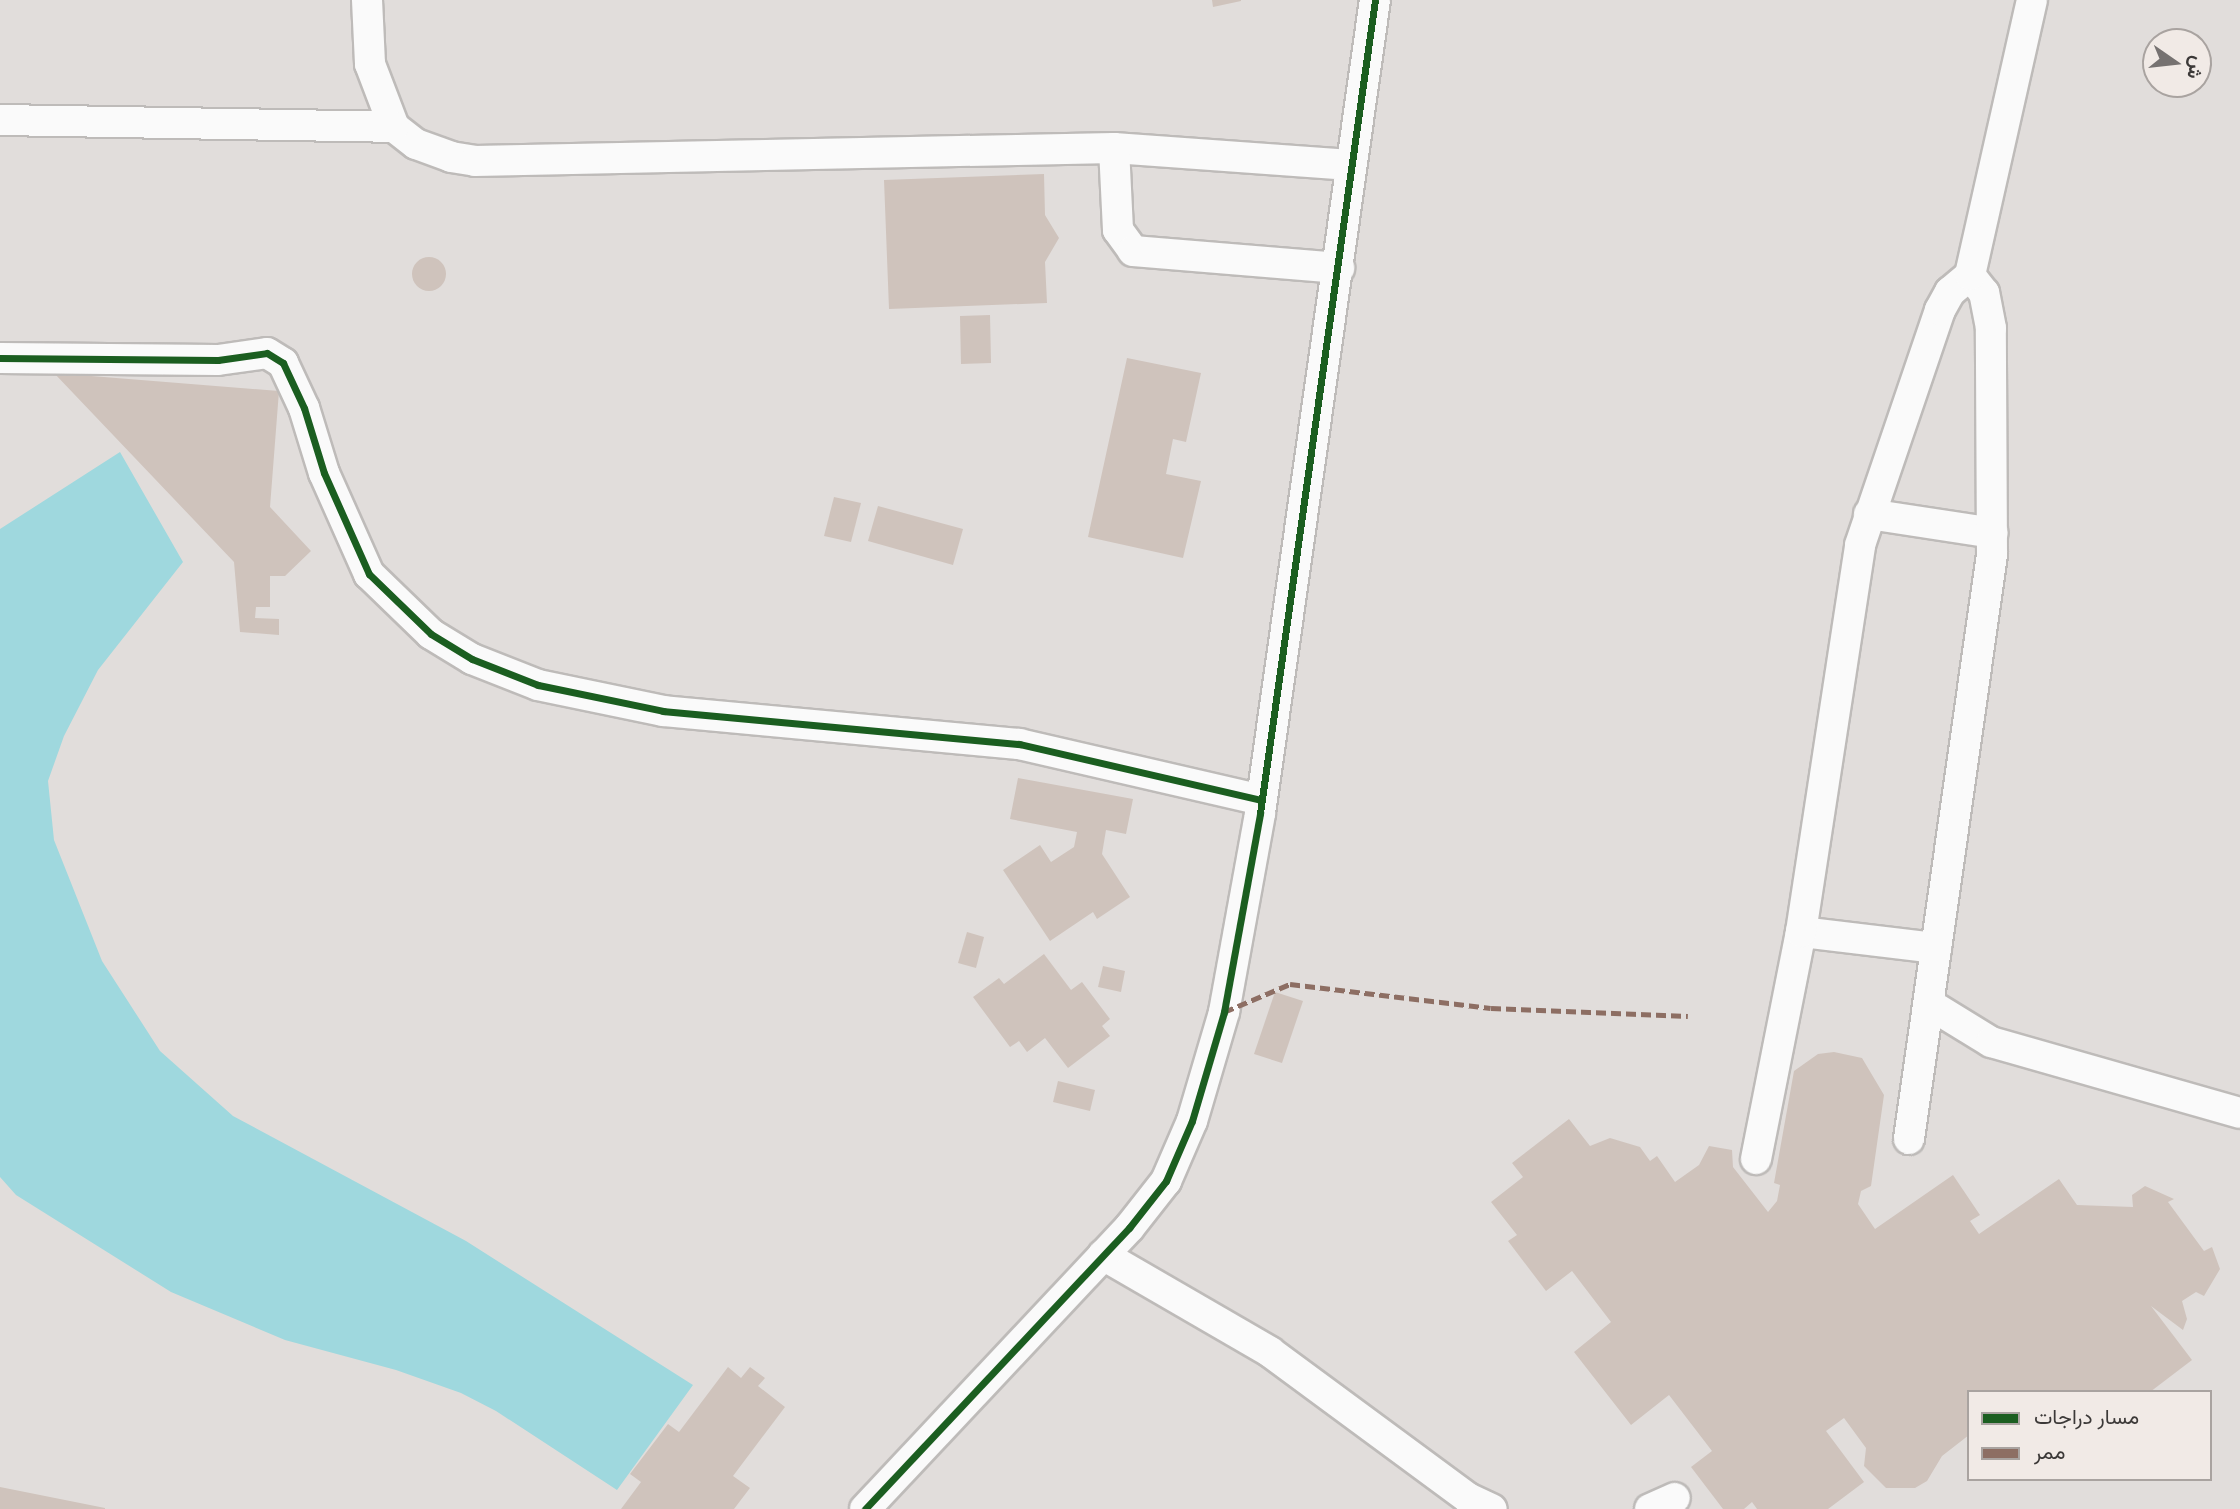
<!DOCTYPE html>
<meta charset="utf-8">
<style>
body{margin:0}
#map{position:relative;width:2240px;height:1509px;overflow:hidden;background:#e1dddb;font-family:"Fira Sans Condensed",Vazirmatn,sans-serif}
div>[style]{position:absolute}
.water>*{inset:0;background:#9fd8de}
.building>*{inset:0;background:#cfc3bc}
.round{border-radius:50%}
.roads{filter:drop-shadow(2px 0 #bebbb9) drop-shadow(-2px 0 #bebbb9) drop-shadow(0 2px #bebbb9) drop-shadow(0 -2px #bebbb9)}
.street>*{height:30px;margin:-15px;padding:0 15px;transform-origin:15px;border-radius:15px;background:#fafafa}
.quiet>*{height:5px;margin-top:-2.5px;transform-origin:0;background:repeating-linear-gradient(90deg,#8d6e63 0 10px,transparent 0 15px)}
.cycleway>*{height:7px;margin:-3.5px;padding:0 3.5px;transform-origin:3.5px;border-radius:3.5px;background:#1b5e20}
span{translate:-50% -50%;white-space:nowrap;text-align:center;line-height:1.15;-webkit-text-stroke:6px #f1eae6;paint-order:stroke}
.legend{position:absolute;left:1967px;top:1390px;width:245px;height:91px;box-sizing:border-box;background:#f1eae6;border:2px solid #a9a3a0;margin:0;padding:9px 12px;list-style:none;font-size:21px;color:#3c3938}
.legend li{display:flex;align-items:center;gap:14px;height:35px}
.legend b{width:35px;border:2px solid #a9a3a0}
.north{position:absolute;left:2142px;top:28px;width:70px;height:70px;box-sizing:border-box;background:#f1eae6;border:2px solid #a9a3a0;border-radius:50%;rotate:104deg;font-size:19px;font-weight:700;line-height:28px;text-align:center;color:#3c3938}
.north::after{content:'';display:block;margin:auto;width:24px;height:32px;background:#767271;clip-path:polygon(50% 0,100% 100%,50% 72%,0 100%)}
</style>
<div id="map">
<div class="water">
<i style="clip-path:polygon(120px 452px,183px 562px,98px 670px,64px 736px,48px 781px,54px 840px,102px 961px,160px 1051px,233px 1116px,466px 1241px,693px 1385px,617px 1490px,496px 1411px,461px 1393px,396px 1370px,285px 1340px,171px 1292px,16px 1195px,0 1177px,0 529px)"></i>
</div>
<div class="building">
<i style="clip-path:polygon(1212px 0,1241px 0,1241px 1px,1213px 7px)"></i>
<i style="clip-path:polygon(1044px 174px,1045px 215px,1059px 238px,1045px 262px,1047px 303px,889px 309px,884px 180px)"></i>
<i class="round" style="left:412px;top:257px;width:34px;height:34px"></i>
<i style="clip-path:polygon(990px 315px,991px 363px,961px 364px,960px 316px)"></i>
<i style="clip-path:polygon(1127px 358px,1201px 373px,1186px 442px,1173px 439px,1166px 474px,1201px 481px,1183px 558px,1088px 537px)"></i>
<i style="clip-path:polygon(54px 373px,279px 391px,270px 507px,311px 551px,285px 576px,270px 576px,270px 607px,256px 607px,255px 618px,279px 619px,279px 635px,240px 632px,234px 562px)"></i>
<i style="clip-path:polygon(834px 497px,861px 503px,851px 542px,824px 536px)"></i>
<i style="clip-path:polygon(878px 506px,963px 529px,953px 565px,868px 541px)"></i>
<i style="clip-path:polygon(1018px 778px,1133px 799px,1126px 834px,1106px 830px,1102px 854px,1130px 897px,1097px 919px,1093px 912px,1050px 941px,1003px 870px,1040px 845px,1051px 862px,1074px 847px,1077px 832px,1010px 819px)"></i>
<i style="clip-path:polygon(967px 932px,984px 937px,976px 968px,958px 963px)"></i>
<i style="clip-path:polygon(1044px 954px,1071px 990px,1082px 982px,1110px 1019px,1102px 1026px,1110px 1036px,1068px 1068px,1045px 1038px,1027px 1052px,1019px 1041px,1010px 1047px,973px 997px,999px 978px,1004px 984px)"></i>
<i style="clip-path:polygon(1103px 966px,1125px 971px,1121px 992px,1098px 987px)"></i>
<i style="clip-path:polygon(1275px 992px,1303px 1001px,1282px 1063px,1254px 1054px)"></i>
<i style="clip-path:polygon(1834px 1052px,1862px 1058px,1884px 1095px,1871px 1186px,1861px 1191px,1858px 1204px,1875px 1229px,1953px 1175px,1980px 1215px,1970px 1221px,1979px 1234px,2059px 1179px,2077px 1205px,2133px 1207px,2132px 1195px,2145px 1186px,2174px 1199px,2168px 1202px,2204px 1251px,2212px 1247px,2220px 1269px,2204px 1296px,2196px 1292px,2182px 1301px,2187px 1319px,2183px 1330px,2151px 1306px,2192px 1360px,2150px 1392px,1969px 1392px,1969px 1435px,1942px 1456px,1927px 1481px,1915px 1488px,1886px 1488px,1864px 1466px,1866px 1448px,1844px 1418px,1826px 1431px,1864px 1482px,1828px 1509px,1757px 1509px,1752px 1502px,1744px 1509px,1723px 1509px,1691px 1467px,1712px 1451px,1669px 1395px,1631px 1425px,1574px 1352px,1611px 1322px,1572px 1271px,1546px 1291px,1508px 1241px,1517px 1235px,1491px 1202px,1523px 1177px,1512px 1163px,1569px 1119px,1590px 1146px,1610px 1138px,1640px 1147px,1650px 1161px,1657px 1156px,1675px 1182px,1699px 1165px,1709px 1146px,1732px 1150px,1733px 1167px,1768px 1212px,1777px 1201px,1780px 1185px,1774px 1183px,1794px 1071px,1818px 1054px)"></i>
<i style="clip-path:polygon(1058px 1081px,1095px 1090px,1090px 1111px,1053px 1102px)"></i>
<i style="clip-path:polygon(728px 1367px,741px 1378px,750px 1367px,765px 1378px,758px 1386px,785px 1407px,733px 1476px,750px 1488px,734px 1509px,621px 1509px,641px 1482px,630px 1474px,668px 1424px,679px 1432px)"></i>
<i style="clip-path:polygon(0 1487px,105px 1508px,105px 1509px,0 1509px)"></i>
</div>
<div class="roads">
<div class="street">
<i style="left:367px;top:0;width:64px;rotate:87.3deg"></i>
<i style="left:370px;top:64px;width:67px;rotate:69.1deg"></i>
<i style="left:394px;top:127px;width:28px;rotate:38deg"></i>
<i style="left:416px;top:144px;width:37px;rotate:20deg"></i>
<i style="left:451px;top:157px;width:24px;rotate:9deg"></i>
<i style="left:475px;top:161px;width:639px;rotate:-1.17deg"></i>
<i style="left:1114px;top:148px;width:237px;rotate:4.1deg"></i>
<i style="left:0;top:120px;width:394px;rotate:1deg"></i>
<i style="left:1114px;top:148px;width:82px;rotate:87.2deg"></i>
<i style="left:1118px;top:230px;width:26px;rotate:54deg"></i>
<i style="left:1133px;top:251px;width:207px;rotate:4.7deg"></i>
<i style="left:0;top:358px;width:218px;rotate:0.5deg"></i>
<i style="left:218px;top:360px;width:49px;rotate:-8.1deg"></i>
<i style="left:267px;top:353px;width:19px;rotate:32deg"></i>
<i style="left:283px;top:363px;width:50px;rotate:65deg"></i>
<i style="left:304px;top:408px;width:68px;rotate:72.9deg"></i>
<i style="left:324px;top:473px;width:111px;rotate:66deg"></i>
<i style="left:369px;top:574px;width:86px;rotate:44.1deg"></i>
<i style="left:431px;top:634px;width:48px;rotate:31.4deg"></i>
<i style="left:472px;top:659px;width:71px;rotate:21.5deg"></i>
<i style="left:538px;top:685px;width:128px;rotate:11.7deg"></i>
<i style="left:663px;top:711px;width:358px;rotate:5.3deg"></i>
<i style="left:1019px;top:744px;width:249px;rotate:13deg"></i>
<i style="left:1869px;top:514px;width:125px;rotate:8.7deg"></i>
<i style="left:1801px;top:932px;width:136px;rotate:6.8deg"></i>
<i style="left:1929px;top:1004px;width:73px;rotate:31.5deg"></i>
<i style="left:1991px;top:1042px;width:259px;rotate:15.9deg"></i>
<i style="left:1909px;top:1139px;width:591px;rotate:-81.92deg"></i>
<i style="left:1992px;top:554px;width:226px;rotate:-90.3deg"></i>
<i style="left:1991px;top:328px;width:36px;rotate:-101deg"></i>
<i style="left:1984px;top:293px;width:23px;rotate:-128deg"></i>
<i style="left:1756px;top:1159px;width:231px;rotate:-78.8deg"></i>
<i style="left:1801px;top:932px;width:391px;rotate:-81.3deg"></i>
<i style="left:1860px;top:545px;width:248px;rotate:-71.2deg"></i>
<i style="left:1940px;top:310px;width:21px;rotate:-61deg"></i>
<i style="left:1950px;top:292px;width:26px;rotate:-40deg"></i>
<i style="left:1970px;top:275px;width:282px;rotate:-77.3deg"></i>
<i style="left:1103px;top:1255px;width:193px;rotate:30.1deg"></i>
<i style="left:1270px;top:1352px;width:246px;rotate:36.4deg"></i>
<i style="left:1468px;top:1498px;width:26px;rotate:25deg"></i>
<i style="left:865px;top:1509px;width:386px;rotate:-46.8deg"></i>
<i style="left:1129px;top:1228px;width:60px;rotate:-51.8deg"></i>
<i style="left:1166px;top:1181px;width:65px;rotate:-66.6deg"></i>
<i style="left:1192px;top:1121px;width:114px;rotate:-73.6deg"></i>
<i style="left:1224px;top:1012px;width:202px;rotate:-79.7deg"></i>
<i style="left:1260px;top:813px;width:821px;rotate:-81.95deg"></i>
<i style="left:1650px;top:1509px;width:27px;rotate:-24deg"></i>
</div>
</div>
<div class="quiet">
<i style="left:1224px;top:1012px;width:72px;rotate:-23deg"></i>
<i style="left:1290px;top:984px;width:202px;rotate:6.8deg"></i>
<i style="left:1491px;top:1008px;width:197px;rotate:2.3deg"></i>
</div>
<div class="cycleway">
<i style="left:0;top:358px;width:218px;rotate:0.5deg"></i>
<i style="left:218px;top:360px;width:49px;rotate:-8.1deg"></i>
<i style="left:267px;top:353px;width:19px;rotate:32deg"></i>
<i style="left:283px;top:363px;width:50px;rotate:65deg"></i>
<i style="left:304px;top:408px;width:68px;rotate:72.9deg"></i>
<i style="left:324px;top:473px;width:111px;rotate:66deg"></i>
<i style="left:369px;top:574px;width:86px;rotate:44.1deg"></i>
<i style="left:431px;top:634px;width:48px;rotate:31.4deg"></i>
<i style="left:472px;top:659px;width:71px;rotate:21.5deg"></i>
<i style="left:538px;top:685px;width:128px;rotate:11.7deg"></i>
<i style="left:663px;top:711px;width:358px;rotate:5.3deg"></i>
<i style="left:1019px;top:744px;width:249px;rotate:13deg"></i>
<i style="left:865px;top:1509px;width:386px;rotate:-46.8deg"></i>
<i style="left:1129px;top:1228px;width:60px;rotate:-51.8deg"></i>
<i style="left:1166px;top:1181px;width:65px;rotate:-66.6deg"></i>
<i style="left:1192px;top:1121px;width:114px;rotate:-73.6deg"></i>
<i style="left:1224px;top:1012px;width:202px;rotate:-79.7deg"></i>
<i style="left:1260px;top:813px;width:821px;rotate:-81.95deg"></i>
</div>
<ul class="legend">
<li><b style="height:9px;background:#1b5e20"></b>مسار دراجات</li>
<li><b style="height:9px;background:#8d6e63"></b>ممر</li>
</ul>
<div class="north">ش</div>
</div>
